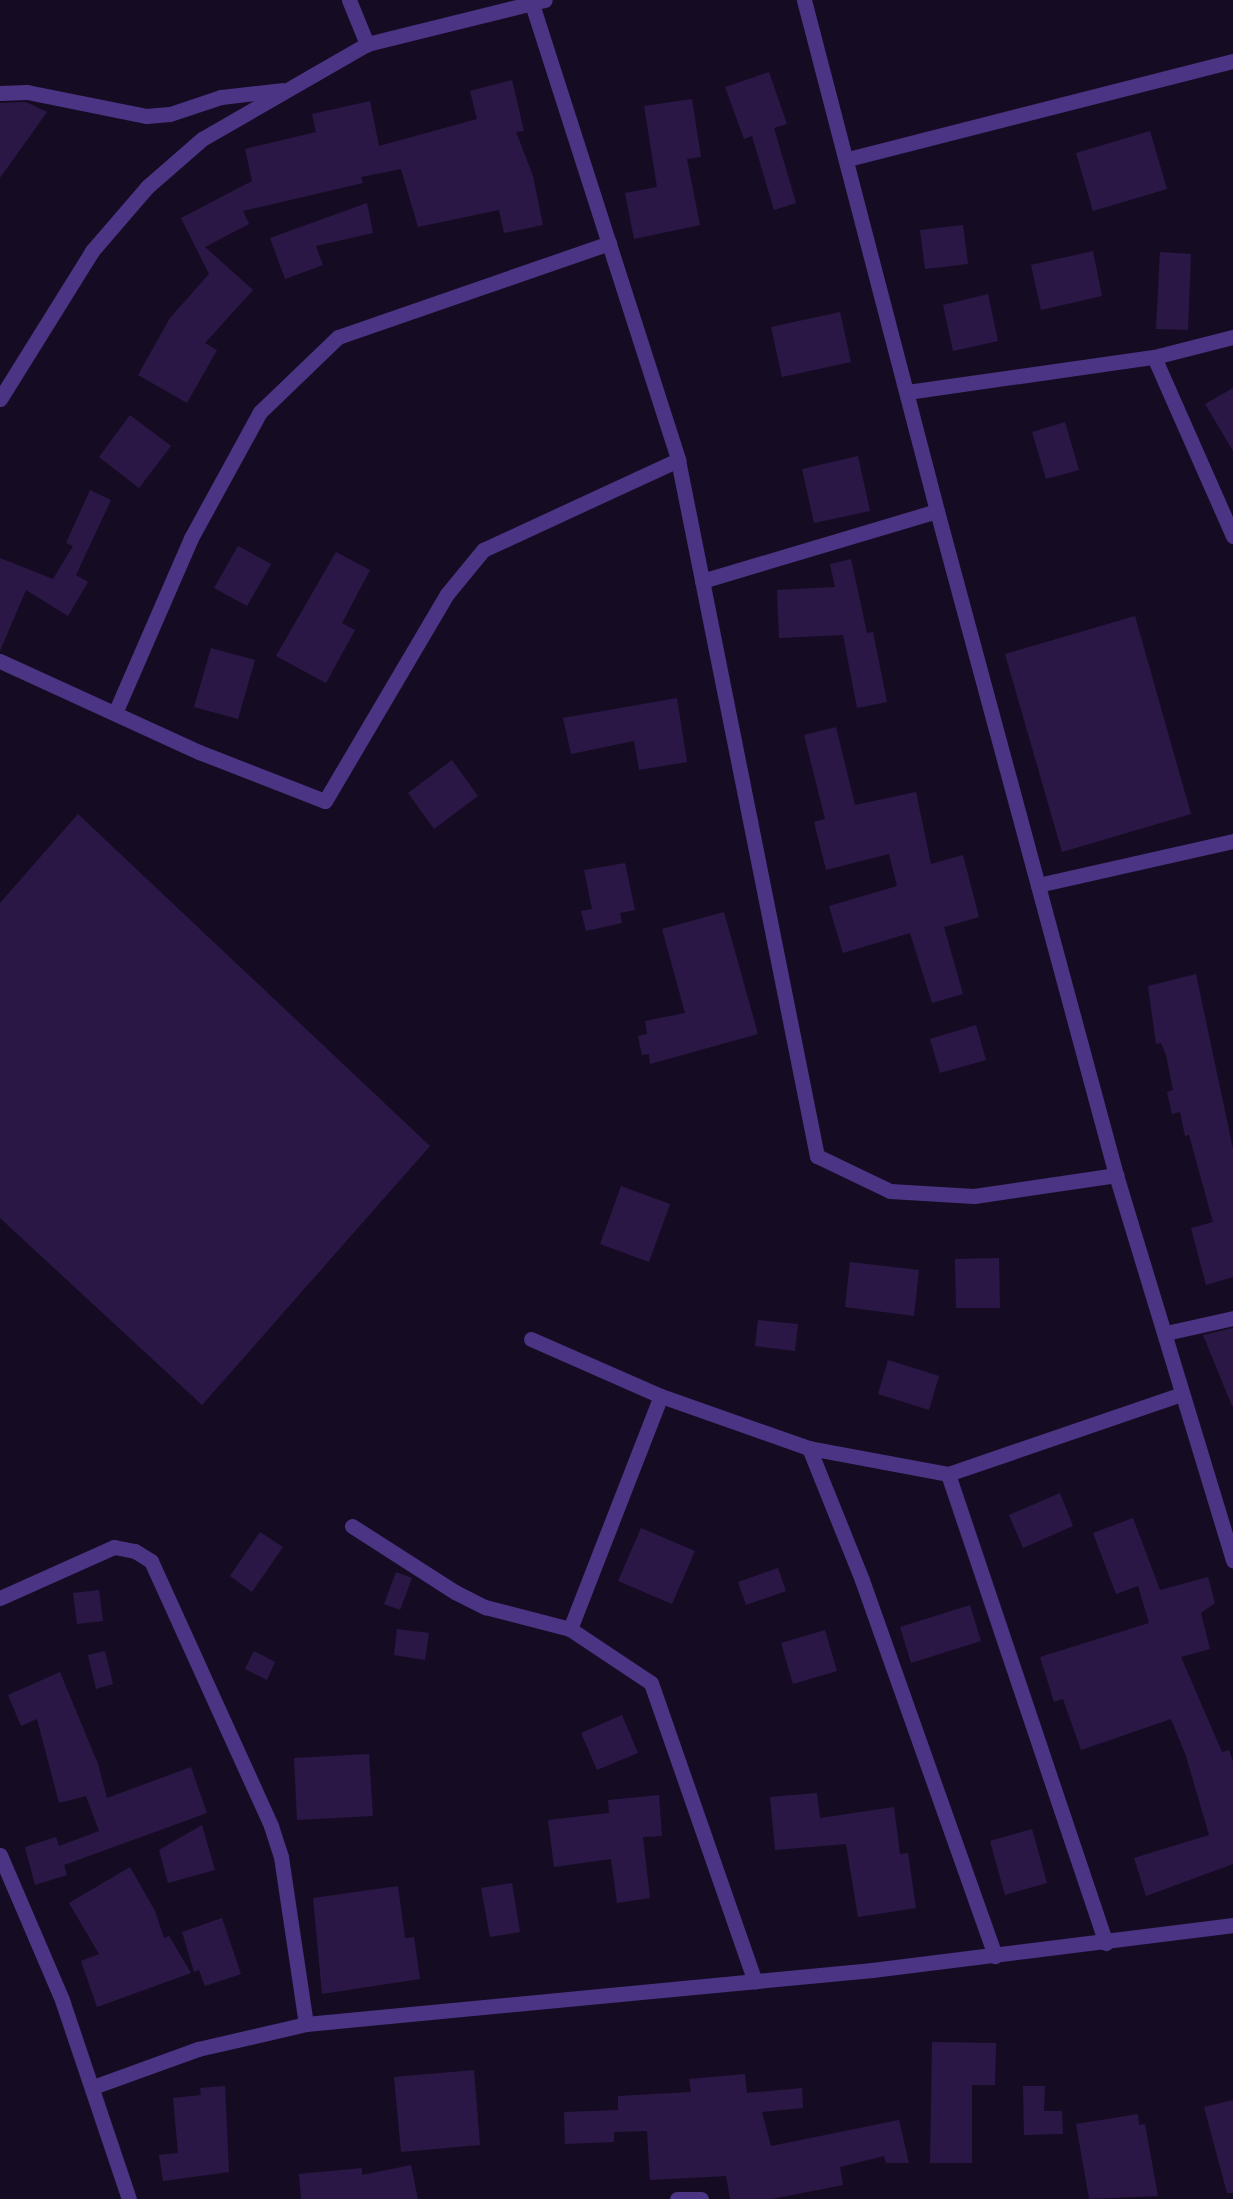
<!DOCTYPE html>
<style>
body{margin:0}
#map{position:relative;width:1233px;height:2199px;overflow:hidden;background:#150c23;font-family:"Varela Round",sans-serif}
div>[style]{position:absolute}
.building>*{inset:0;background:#2b1745}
.minor>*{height:15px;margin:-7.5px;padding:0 7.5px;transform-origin:7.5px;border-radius:7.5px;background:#4b3484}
span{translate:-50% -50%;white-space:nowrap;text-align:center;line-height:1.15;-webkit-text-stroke:5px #150c23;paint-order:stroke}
</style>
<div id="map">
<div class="building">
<i style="clip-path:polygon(769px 72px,787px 124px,774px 128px,796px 203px,774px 210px,752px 136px,744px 139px,725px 87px)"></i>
<i style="clip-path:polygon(512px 80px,524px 131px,516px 132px,533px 176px,543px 225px,504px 233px,499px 210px,418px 227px,401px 169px,361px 177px,363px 183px,243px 211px,249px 224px,205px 247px,253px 290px,205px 343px,217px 350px,187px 403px,138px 375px,170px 318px,209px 274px,181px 218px,252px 181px,245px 149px,316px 132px,312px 114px,370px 101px,379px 146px,477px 119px,470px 91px)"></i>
<i style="clip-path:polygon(692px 99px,701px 157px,687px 159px,700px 225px,634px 239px,625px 193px,657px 187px,644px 106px)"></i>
<i style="clip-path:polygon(26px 102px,47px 112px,0 178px,0 103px)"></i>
<i style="clip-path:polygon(1150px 131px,1167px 189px,1093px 211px,1076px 153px)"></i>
<i style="clip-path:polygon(367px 203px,373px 233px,316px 246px,323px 265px,285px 279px,270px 238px)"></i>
<i style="clip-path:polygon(963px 225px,968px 264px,925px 269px,920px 230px)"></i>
<i style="clip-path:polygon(1093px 251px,1102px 296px,1041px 310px,1031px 265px)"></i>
<i style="clip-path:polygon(1160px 252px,1191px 254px,1188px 330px,1156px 329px)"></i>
<i style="clip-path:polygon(988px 294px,998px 341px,953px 351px,943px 305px)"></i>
<i style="clip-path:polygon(840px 312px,851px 362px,782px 377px,771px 327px)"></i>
<i style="clip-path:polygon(1233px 388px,1233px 451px,1205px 404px)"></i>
<i style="clip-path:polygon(130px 415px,171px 446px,139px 488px,99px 457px)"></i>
<i style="clip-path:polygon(1065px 422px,1079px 470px,1046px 479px,1032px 432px)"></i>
<i style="clip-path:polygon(858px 456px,870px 511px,814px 523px,802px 469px)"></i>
<i style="clip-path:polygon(90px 490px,111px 500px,76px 575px,88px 582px,68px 616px,26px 590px,0 651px,0 558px,53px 579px,73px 546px,66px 543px)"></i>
<i style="clip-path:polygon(238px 546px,271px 564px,247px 606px,214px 588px)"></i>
<i style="clip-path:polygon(336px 552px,370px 570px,342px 623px,355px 630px,326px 683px,276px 656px)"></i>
<i style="clip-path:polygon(851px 559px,867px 633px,873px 632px,887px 702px,857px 708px,843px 635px,779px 638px,777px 590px,835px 587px,830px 564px)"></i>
<i style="clip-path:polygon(1135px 616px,1191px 814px,1062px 852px,1005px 654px)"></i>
<i style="clip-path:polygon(211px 648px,255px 660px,238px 719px,194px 707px)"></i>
<i style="clip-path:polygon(677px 698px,687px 762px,639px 770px,634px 741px,571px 754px,563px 718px)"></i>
<i style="clip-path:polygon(836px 727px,855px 805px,916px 792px,931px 864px,963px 855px,979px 917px,944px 927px,963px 994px,932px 1003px,910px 933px,843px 953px,829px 906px,897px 886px,889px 854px,826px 870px,814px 822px,825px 819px,804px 735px)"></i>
<i style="clip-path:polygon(452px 760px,478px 796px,434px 829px,408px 793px)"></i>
<i style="clip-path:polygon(78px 814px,430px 1146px,202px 1405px,0 1218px,0 903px)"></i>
<i style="clip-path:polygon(625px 863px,635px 910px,620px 913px,622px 923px,586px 931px,581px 911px,592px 909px,584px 870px)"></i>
<i style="clip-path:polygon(724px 912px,758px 1034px,650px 1064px,649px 1054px,642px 1055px,638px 1036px,647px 1034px,645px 1021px,685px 1013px,662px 929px)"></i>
<i style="clip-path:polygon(1196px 974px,1233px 1149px,1233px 1277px,1206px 1285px,1191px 1228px,1213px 1222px,1189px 1135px,1185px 1136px,1180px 1112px,1172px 1114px,1167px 1092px,1173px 1090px,1166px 1055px,1161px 1043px,1156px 1044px,1148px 986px)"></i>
<i style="clip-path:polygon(976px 1025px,986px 1060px,940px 1073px,930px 1039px)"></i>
<i style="clip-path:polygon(621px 1186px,670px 1204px,649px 1262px,600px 1244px)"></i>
<i style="clip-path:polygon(999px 1258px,1000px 1308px,956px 1308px,955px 1259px)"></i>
<i style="clip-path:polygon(850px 1262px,919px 1270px,914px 1316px,845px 1307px)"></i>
<i style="clip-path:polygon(758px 1320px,798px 1324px,795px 1351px,755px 1346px)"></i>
<i style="clip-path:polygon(1233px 1328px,1233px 1406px,1232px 1406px,1203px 1335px)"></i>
<i style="clip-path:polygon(888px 1360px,939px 1376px,929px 1410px,878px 1394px)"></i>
<i style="clip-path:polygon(1060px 1493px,1073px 1526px,1023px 1548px,1009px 1515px)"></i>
<i style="clip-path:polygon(1133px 1518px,1160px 1590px,1208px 1577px,1215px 1603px,1201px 1613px,1210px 1649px,1181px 1657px,1222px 1752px,1229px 1750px,1233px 1762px,1233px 1864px,1146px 1896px,1134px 1858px,1209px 1835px,1186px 1756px,1171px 1719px,1081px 1750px,1063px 1699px,1054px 1702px,1040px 1657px,1149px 1623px,1138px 1586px,1116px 1594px,1093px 1533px)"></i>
<i style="clip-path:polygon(641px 1528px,695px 1551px,672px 1604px,618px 1581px)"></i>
<i style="clip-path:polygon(260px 1532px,283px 1547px,252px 1592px,230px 1576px)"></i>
<i style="clip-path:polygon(778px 1568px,786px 1591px,746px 1605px,738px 1582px)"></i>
<i style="clip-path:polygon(396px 1572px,412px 1578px,400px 1610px,384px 1604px)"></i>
<i style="clip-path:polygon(99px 1590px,103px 1621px,77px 1624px,73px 1593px)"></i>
<i style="clip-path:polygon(970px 1605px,981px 1641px,911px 1663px,900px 1627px)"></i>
<i style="clip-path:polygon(397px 1629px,429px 1633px,425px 1660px,394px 1655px)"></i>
<i style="clip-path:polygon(825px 1630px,837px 1671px,793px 1684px,781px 1643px)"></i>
<i style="clip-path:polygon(105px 1651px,113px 1684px,96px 1689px,88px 1655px)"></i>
<i style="clip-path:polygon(254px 1651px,275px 1662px,267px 1680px,245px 1669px)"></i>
<i style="clip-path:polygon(60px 1672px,98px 1764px,107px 1798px,191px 1767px,207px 1813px,64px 1865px,67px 1875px,35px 1885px,25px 1847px,56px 1837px,59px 1846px,99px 1831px,86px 1796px,59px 1803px,37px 1719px,21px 1726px,8px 1695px)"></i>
<i style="clip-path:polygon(622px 1715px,638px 1753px,597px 1770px,581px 1733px)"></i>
<i style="clip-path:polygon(369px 1754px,373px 1816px,297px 1820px,294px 1758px)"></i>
<i style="clip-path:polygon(817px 1793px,820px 1818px,894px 1807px,900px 1854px,908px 1853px,916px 1908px,858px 1917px,846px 1844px,775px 1850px,770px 1797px)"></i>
<i style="clip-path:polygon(659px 1795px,662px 1836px,643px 1837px,650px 1898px,617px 1903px,611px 1859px,554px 1867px,548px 1820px,609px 1813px,608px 1800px)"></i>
<i style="clip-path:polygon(202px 1825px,215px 1870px,168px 1883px,159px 1850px)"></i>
<i style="clip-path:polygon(1032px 1829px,1047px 1883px,1005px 1895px,990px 1841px)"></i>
<i style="clip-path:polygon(130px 1867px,155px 1911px,164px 1938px,169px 1936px,191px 1973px,97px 2007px,81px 1961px,99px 1954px,69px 1903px)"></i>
<i style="clip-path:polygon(512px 1883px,520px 1932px,490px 1937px,481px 1888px)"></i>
<i style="clip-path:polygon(398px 1886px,405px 1938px,414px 1937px,420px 1979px,322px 1994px,313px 1898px)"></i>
<i style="clip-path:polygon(222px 1918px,241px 1974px,205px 1986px,199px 1970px,194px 1972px,182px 1932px)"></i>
<i style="clip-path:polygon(932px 2042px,996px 2043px,995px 2085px,972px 2085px,972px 2163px,930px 2163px)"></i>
<i style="clip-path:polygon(474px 2070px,480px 2145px,401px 2152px,394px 2077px)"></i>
<i style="clip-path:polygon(745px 2074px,747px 2093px,802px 2088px,803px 2108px,762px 2112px,771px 2146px,899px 2120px,909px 2163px,886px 2163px,884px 2156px,840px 2167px,843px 2185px,772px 2199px,730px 2199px,726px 2176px,650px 2180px,647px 2131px,614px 2132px,614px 2142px,565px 2144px,564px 2112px,618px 2110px,618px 2096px,691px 2092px,689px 2079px)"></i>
<i style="clip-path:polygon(225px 2086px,229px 2172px,163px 2181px,159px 2155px,178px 2153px,173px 2098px,201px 2095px,200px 2088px)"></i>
<i style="clip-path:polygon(1023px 2086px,1045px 2086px,1044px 2111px,1062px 2111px,1063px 2134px,1024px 2135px)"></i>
<i style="clip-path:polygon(1233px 2100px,1233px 2193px,1227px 2193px,1204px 2107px)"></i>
<i style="clip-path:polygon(1138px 2114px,1139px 2125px,1145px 2124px,1158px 2196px,1089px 2199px,1076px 2124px)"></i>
<i style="clip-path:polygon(411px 2165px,418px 2199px,301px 2199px,299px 2174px,362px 2168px,362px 2175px)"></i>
</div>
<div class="minor">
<i style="left:349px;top:0;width:48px;rotate:67.8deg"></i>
<i style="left:804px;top:0;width:528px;rotate:75.41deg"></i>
<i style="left:937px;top:511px;width:688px;rotate:74.91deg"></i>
<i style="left:1116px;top:1175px;width:403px;rotate:73.1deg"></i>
<i style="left:532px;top:4px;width:479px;rotate:72.2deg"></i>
<i style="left:678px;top:460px;width:710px;rotate:78.71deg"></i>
<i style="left:817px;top:1156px;width:81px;rotate:25.6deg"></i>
<i style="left:890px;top:1191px;width:84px;rotate:3.4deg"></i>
<i style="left:974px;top:1196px;width:144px;rotate:-8.4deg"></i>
<i style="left:0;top:93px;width:27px;rotate:-2deg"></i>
<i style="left:27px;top:92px;width:121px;rotate:11.4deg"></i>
<i style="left:146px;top:116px;width:24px;rotate:-5deg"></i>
<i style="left:170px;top:114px;width:54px;rotate:-18.4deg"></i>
<i style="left:221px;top:97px;width:61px;rotate:-6.5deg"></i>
<i style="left:848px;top:159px;width:397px;rotate:-14.3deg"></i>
<i style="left:1154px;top:357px;width:196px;rotate:66.2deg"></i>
<i style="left:907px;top:392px;width:249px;rotate:-8.1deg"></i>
<i style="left:1154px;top:357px;width:81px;rotate:-14.2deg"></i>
<i style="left:0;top:399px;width:174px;rotate:-58.1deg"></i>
<i style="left:92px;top:251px;width:84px;rotate:-49.3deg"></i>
<i style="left:147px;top:187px;width:73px;rotate:-41.1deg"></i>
<i style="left:202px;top:139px;width:190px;rotate:-29.9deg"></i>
<i style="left:367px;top:44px;width:183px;rotate:-13.9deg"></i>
<i style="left:702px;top:581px;width:245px;rotate:-16.6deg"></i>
<i style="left:0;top:661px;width:219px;rotate:24.6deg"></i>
<i style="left:199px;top:752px;width:135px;rotate:21.3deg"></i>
<i style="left:325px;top:801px;width:240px;rotate:-59.5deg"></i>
<i style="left:447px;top:594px;width:57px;rotate:-50.7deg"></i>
<i style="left:483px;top:550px;width:215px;rotate:-24.8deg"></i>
<i style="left:115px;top:713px;width:191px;rotate:-66.5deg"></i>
<i style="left:191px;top:538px;width:144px;rotate:-61.3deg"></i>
<i style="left:260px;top:412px;width:108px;rotate:-43.9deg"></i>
<i style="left:338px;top:337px;width:287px;rotate:-19.1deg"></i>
<i style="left:1038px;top:885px;width:200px;rotate:-12.7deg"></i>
<i style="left:1166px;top:1333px;width:69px;rotate:-12.6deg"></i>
<i style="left:531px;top:1339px;width:142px;rotate:23.7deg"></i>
<i style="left:661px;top:1396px;width:157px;rotate:19.4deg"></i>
<i style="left:809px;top:1448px;width:141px;rotate:10.6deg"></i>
<i style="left:948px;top:1474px;width:247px;rotate:-18.9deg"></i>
<i style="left:809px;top:1448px;width:142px;rotate:68.1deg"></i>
<i style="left:862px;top:1580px;width:399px;rotate:70.5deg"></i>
<i style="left:948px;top:1474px;width:495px;rotate:71.4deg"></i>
<i style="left:352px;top:1526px;width:122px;rotate:32.7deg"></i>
<i style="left:455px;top:1592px;width:34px;rotate:27deg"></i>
<i style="left:485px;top:1607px;width:88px;rotate:14.5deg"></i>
<i style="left:570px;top:1629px;width:97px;rotate:33.7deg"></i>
<i style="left:651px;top:1683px;width:316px;rotate:70.8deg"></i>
<i style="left:0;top:1598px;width:125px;rotate:-24.1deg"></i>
<i style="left:114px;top:1547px;width:21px;rotate:11deg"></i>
<i style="left:135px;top:1551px;width:19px;rotate:32deg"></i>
<i style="left:151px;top:1561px;width:291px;rotate:65.6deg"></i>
<i style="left:271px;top:1826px;width:33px;rotate:72deg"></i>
<i style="left:281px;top:1857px;width:169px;rotate:81.5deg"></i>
<i style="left:570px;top:1629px;width:250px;rotate:-68.7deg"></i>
<i style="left:0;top:1855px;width:158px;rotate:66.8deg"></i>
<i style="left:62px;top:2000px;width:210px;rotate:71.4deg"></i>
<i style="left:93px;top:2087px;width:112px;rotate:-19.9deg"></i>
<i style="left:198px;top:2049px;width:111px;rotate:-13deg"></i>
<i style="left:306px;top:2024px;width:569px;rotate:-5.45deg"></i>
<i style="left:872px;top:1970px;width:364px;rotate:-7.1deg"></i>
<i style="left:677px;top:2199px;width:24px"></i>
</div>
</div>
